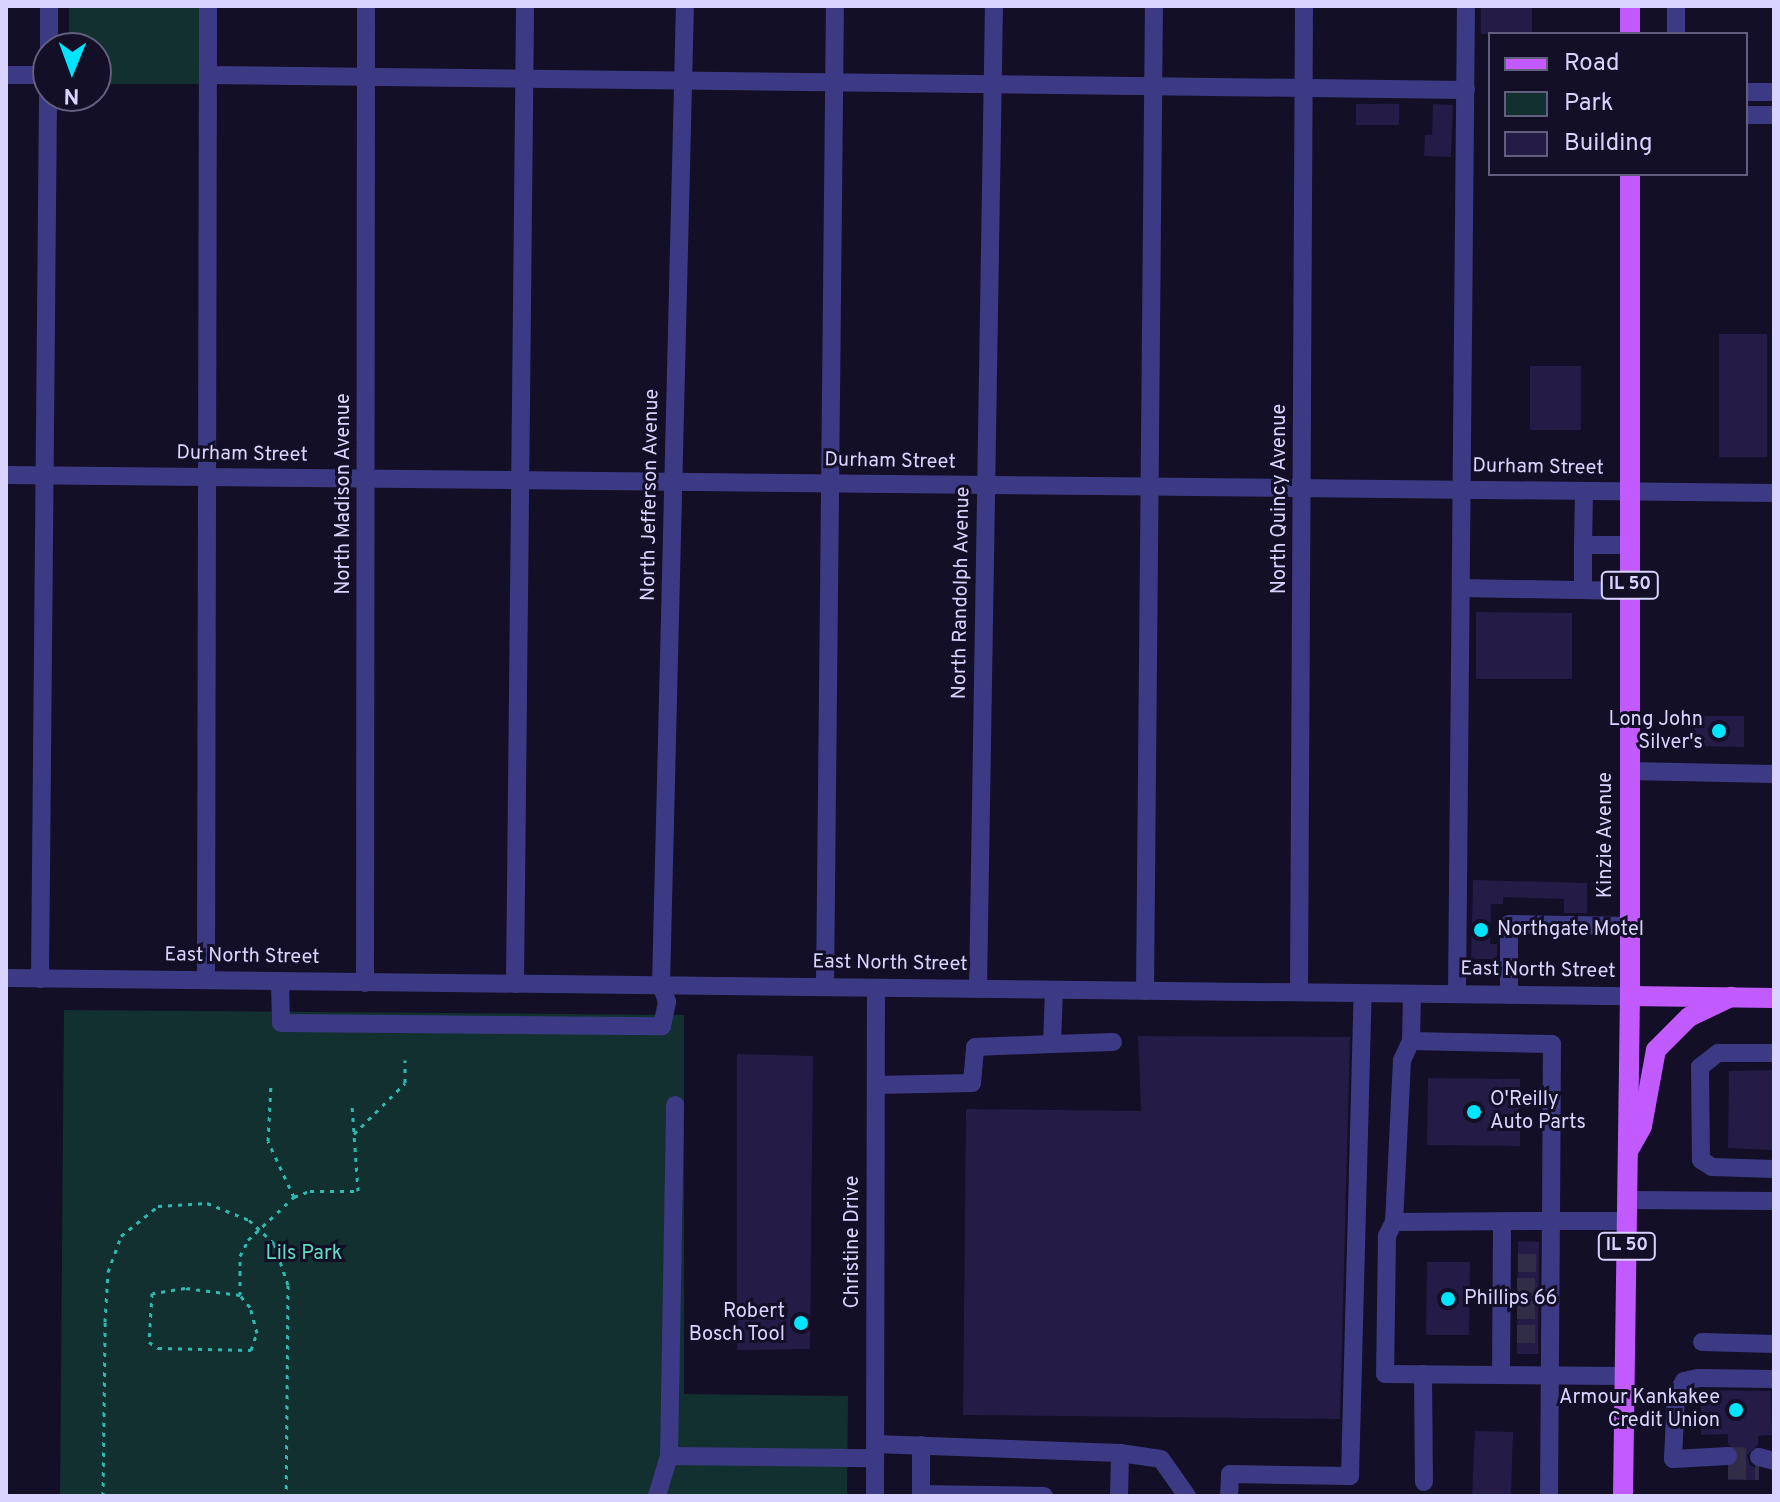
<!DOCTYPE html>
<style>
body{margin:0}
#map{position:relative;width:1780px;height:1502px;overflow:hidden;background:#130f26;font-family:Overpass,sans-serif}
div>[style]{position:absolute}
.green>*{inset:0;background:#12302f}
.building>*{inset:0;background:#241b47}
.minor-tunnel>*{height:18px;margin-top:-9px;transform-origin:0;background:repeating-linear-gradient(90deg,#312d47 0 18px,transparent 0 27px)}
.path>*{height:3px;margin-top:-1.5px;transform-origin:0;background:repeating-linear-gradient(90deg,#2fb8b0 0 4px,transparent 0 10px)}
.minor>*{height:18px;margin:-9px;padding:0 9px;transform-origin:9px;border-radius:9px;background:#3d3a85}
.major>*{height:20px;margin:-10px;padding:0 10px;transform-origin:10px;border-radius:10px;background:#c25bff}
.dots>*{width:22px;height:22px;translate:-50% -50%;box-sizing:border-box;border:4px solid #130f26;border-radius:50%}
span{translate:-50% -50%;white-space:nowrap;text-align:center;line-height:1.15;-webkit-text-stroke:6px #130f26;paint-order:stroke}
.shield-label span{padding:2px 6px;background:#130f26;border:2px solid;border-radius:6px;-webkit-text-stroke-width:0}
.shield-label{font-size:18px;color:#d9d4ff;font-weight:700}
.street-label{font-size:20px;color:#d9d4ff}
.poi-label{font-size:20px;color:#d9d4ff}
.right{translate:-100% -50%;text-align:right}
.left{translate:0 -50%;text-align:left}
.park-label{font-size:20px;color:#5fe0c0}
.frame{position:absolute;inset:0;border:8px solid #d9d4ff;pointer-events:none}
.legend{position:absolute;left:1488px;top:32px;width:260px;height:144px;box-sizing:border-box;background:#130f26;border:2px solid #625e7d;margin:0;padding:10px 14px;list-style:none;font-size:24px;color:#d9d4ff}
.legend li{display:flex;align-items:center;gap:16px;height:40px}
.legend b{width:40px;border:2px solid #625e7d}
.north{position:absolute;left:32px;top:32px;width:80px;height:80px;box-sizing:border-box;background:#130f26;border:2px solid #625e7d;border-radius:50%;rotate:181deg;font-size:22px;font-weight:700;line-height:32px;text-align:center;color:#d9d4ff}
.north::after{content:'';display:block;margin:auto;width:28px;height:36px;background:#00e5ff;clip-path:polygon(50% 0,100% 100%,50% 72%,0 100%)}
</style>
<div id="map">
<div class="green">
<i style="clip-path:polygon(69px 6px,204px 6px,204px 84px,96px 84px,96px 48px,69px 48px)"></i>
<i style="clip-path:polygon(64px 1010px,684px 1015px,684px 1394px,848px 1396px,847px 1496px,60px 1496px)"></i>
</div>
<div class="building">
<i style="clip-path:polygon(1481px 6px,1532px 6px,1532px 34px,1481px 34px)"></i>
<i style="clip-path:polygon(1356px 104px,1399px 104px,1399px 125px,1356px 125px)"></i>
<i style="clip-path:polygon(1433px 104px,1453px 105px,1451px 157px,1424px 156px,1425px 135px,1432px 135px)"></i>
<i style="clip-path:polygon(1719px 334px,1767px 334px,1767px 457px,1719px 457px)"></i>
<i style="clip-path:polygon(1530px 366px,1581px 366px,1581px 430px,1530px 430px)"></i>
<i style="clip-path:polygon(1476px 612px,1572px 613px,1572px 679px,1476px 679px)"></i>
<i style="clip-path:polygon(1694px 716px,1744px 716px,1744px 747px,1694px 746px)"></i>
<i style="clip-path:polygon(1473px 880px,1587px 883px,1587px 913px,1564px 913px,1564px 899px,1503px 897px,1503px 904px,1491px 904px,1490px 944px,1497px 944px,1497px 959px,1471px 959px)"></i>
<i style="clip-path:polygon(1138px 1036px,1350px 1037px,1340px 1419px,963px 1415px,966px 1109px,1141px 1111px)"></i>
<i style="clip-path:polygon(737px 1054px,813px 1056px,810px 1349px,737px 1350px)"></i>
<i style="clip-path:polygon(1774px 1070px,1772px 1150px,1728px 1148px,1729px 1071px)"></i>
<i style="clip-path:polygon(1428px 1078px,1520px 1079px,1520px 1146px,1427px 1145px)"></i>
<i style="clip-path:polygon(1518px 1241px,1539px 1242px,1538px 1354px,1517px 1354px)"></i>
<i style="clip-path:polygon(1427px 1262px,1470px 1262px,1469px 1335px,1426px 1335px)"></i>
<i style="clip-path:polygon(1701px 1390px,1771px 1391px,1772px 1435px,1758px 1436px,1758px 1445px,1747px 1455px,1750px 1465px,1759px 1469px,1759px 1480px,1728px 1480px,1728px 1468px,1740px 1455px,1728px 1444px,1728px 1434px,1701px 1435px)"></i>
<i style="clip-path:polygon(1475px 1431px,1513px 1432px,1511px 1496px,1472px 1496px)"></i>
</div>
<div class="minor-tunnel">
<i style="left:1518px;top:1263px;width:22px"></i>
<i style="left:1517px;top:1287px;width:23px"></i>
<i style="left:1517px;top:1310px;width:23px"></i>
<i style="left:1517px;top:1334px;width:23px"></i>
<i style="left:1728px;top:1456px;width:31px;rotate:2deg"></i>
<i style="left:1728px;top:1470px;width:31px;rotate:2deg"></i>
</div>
<div class="path">
<i style="left:354px;top:1134px;width:72px;rotate:-45deg"></i>
<i style="left:405px;top:1083px;width:23px;rotate:-90deg"></i>
<i style="left:294px;top:1197px;width:17px;rotate:-21deg"></i>
<i style="left:310px;top:1191px;width:48px"></i>
<i style="left:358px;top:1191px;width:85px;rotate:-94deg"></i>
<i style="left:240px;top:1295px;width:55px;rotate:-172.7deg"></i>
<i style="left:185px;top:1288px;width:33px;rotate:171deg"></i>
<i style="left:152px;top:1293px;width:49px;rotate:93.5deg"></i>
<i style="left:149px;top:1342px;width:11px;rotate:34deg"></i>
<i style="left:158px;top:1348px;width:93px;rotate:1.2deg"></i>
<i style="left:251px;top:1350px;width:18px;rotate:-71deg"></i>
<i style="left:257px;top:1333px;width:27px;rotate:-105deg"></i>
<i style="left:250px;top:1307px;width:16px;rotate:-130deg"></i>
<i style="left:240px;top:1295px;width:39px;rotate:-90deg"></i>
<i style="left:240px;top:1256px;width:18px;rotate:-63deg"></i>
<i style="left:248px;top:1240px;width:63px;rotate:-43.1deg"></i>
<i style="left:294px;top:1197px;width:62px;rotate:-114.9deg"></i>
<i style="left:268px;top:1141px;width:57px;rotate:-87deg"></i>
<i style="left:103px;top:1496px;width:174px;rotate:-89.3deg"></i>
<i style="left:105px;top:1322px;width:50px;rotate:-86.6deg"></i>
<i style="left:108px;top:1272px;width:38px;rotate:-70deg"></i>
<i style="left:121px;top:1236px;width:48px;rotate:-39deg"></i>
<i style="left:158px;top:1206px;width:49px;rotate:-3.5deg"></i>
<i style="left:207px;top:1203px;width:45px;rotate:22deg"></i>
<i style="left:249px;top:1220px;width:34px;rotate:43deg"></i>
<i style="left:274px;top:1243px;width:44px;rotate:71.6deg"></i>
<i style="left:288px;top:1285px;width:211px;rotate:90.5deg"></i>
</div>
<div class="minor">
<i style="left:1676px;top:34px;width:28px;rotate:-90deg"></i>
<i style="left:49px;top:48px;width:42px;rotate:-90deg"></i>
<i style="left:6px;top:75px;width:42px"></i>
<i style="left:208px;top:75px;width:1258px;rotate:0.68deg"></i>
<i style="left:1746px;top:92px;width:28px"></i>
<i style="left:1746px;top:115px;width:28px"></i>
<i style="left:6px;top:475px;width:1768px;rotate:0.58deg"></i>
<i style="left:1583px;top:545px;width:54px;rotate:-88.9deg"></i>
<i style="left:1461px;top:588px;width:169px;rotate:1deg"></i>
<i style="left:1583px;top:590px;width:45px;rotate:-90deg"></i>
<i style="left:1583px;top:545px;width:47px"></i>
<i style="left:1630px;top:771px;width:144px;rotate:1.2deg"></i>
<i style="left:6px;top:978px;width:1624px;rotate:0.64deg"></i>
<i style="left:40px;top:979px;width:883px;rotate:-89.48deg"></i>
<i style="left:206px;top:980px;width:974px;rotate:-89.88deg"></i>
<i style="left:280px;top:981px;width:42px;rotate:88.6deg"></i>
<i style="left:281px;top:1023px;width:381px;rotate:0.5deg"></i>
<i style="left:662px;top:1026px;width:25px;rotate:-78deg"></i>
<i style="left:667px;top:1002px;width:18px;rotate:-109deg"></i>
<i style="left:661px;top:985px;width:979px;rotate:-88.6deg"></i>
<i style="left:365px;top:983px;width:977px;rotate:-89.94deg"></i>
<i style="left:515px;top:984px;width:978px;rotate:-89.41deg"></i>
<i style="left:825px;top:987px;width:981px;rotate:-89.42deg"></i>
<i style="left:978px;top:989px;width:983px;rotate:-89.07deg"></i>
<i style="left:1145px;top:991px;width:985px;rotate:-89.48deg"></i>
<i style="left:1299px;top:992px;width:986px;rotate:-89.71deg"></i>
<i style="left:1457px;top:994px;width:988px;rotate:-89.48deg"></i>
<i style="left:1509px;top:995px;width:71px;rotate:-90deg"></i>
<i style="left:1509px;top:924px;width:121px;rotate:0.9deg"></i>
<i style="left:1411px;top:1041px;width:21px;rotate:115deg"></i>
<i style="left:1402px;top:1060px;width:162px;rotate:92.8deg"></i>
<i style="left:1394px;top:1222px;width:16px;rotate:117deg"></i>
<i style="left:1387px;top:1236px;width:138px;rotate:90.8deg"></i>
<i style="left:1385px;top:1374px;width:239px;rotate:0.5deg"></i>
<i style="left:1052px;top:1044px;width:61px;rotate:-1.9deg"></i>
<i style="left:1774px;top:1053px;width:56px;rotate:180deg"></i>
<i style="left:1718px;top:1053px;width:23px;rotate:142deg"></i>
<i style="left:1700px;top:1067px;width:93px;rotate:89.4deg"></i>
<i style="left:1701px;top:1160px;width:13px;rotate:32deg"></i>
<i style="left:1712px;top:1167px;width:62px;rotate:1.8deg"></i>
<i style="left:876px;top:1085px;width:96px;rotate:-1.2deg"></i>
<i style="left:972px;top:1083px;width:36px;rotate:-85deg"></i>
<i style="left:975px;top:1047px;width:77px;rotate:-2.2deg"></i>
<i style="left:1052px;top:1044px;width:54px;rotate:-87.9deg"></i>
<i style="left:1628px;top:1200px;width:146px;rotate:0.4deg"></i>
<i style="left:1394px;top:1222px;width:157px;rotate:-0.4deg"></i>
<i style="left:1551px;top:1221px;width:177px;rotate:-89.7deg"></i>
<i style="left:1552px;top:1044px;width:141px;rotate:-178.8deg"></i>
<i style="left:1411px;top:1041px;width:47px;rotate:-88.8deg"></i>
<i style="left:1702px;top:1342px;width:72px;rotate:1.6deg"></i>
<i style="left:1423px;top:1374px;width:108px;rotate:89.5deg"></i>
<i style="left:1501px;top:1374px;width:152px;rotate:-89.6deg"></i>
<i style="left:875px;top:1444px;width:245px;rotate:2.1deg"></i>
<i style="left:1120px;top:1453px;width:43px;rotate:91.3deg"></i>
<i style="left:921px;top:1445px;width:49px;rotate:90deg"></i>
<i style="left:921px;top:1494px;width:123px;rotate:0.9deg"></i>
<i style="left:1120px;top:1453px;width:41px;rotate:8.3deg"></i>
<i style="left:1161px;top:1459px;width:45px;rotate:54.9deg"></i>
<i style="left:669px;top:1456px;width:206px;rotate:0.6deg"></i>
<i style="left:1728px;top:1456px;width:55px;rotate:176.9deg"></i>
<i style="left:1673px;top:1459px;width:64px;rotate:-87.3deg"></i>
<i style="left:1676px;top:1395px;width:16px;rotate:-60deg"></i>
<i style="left:1684px;top:1381px;width:14px;rotate:-12deg"></i>
<i style="left:1698px;top:1378px;width:76px;rotate:0.8deg"></i>
<i style="left:1759px;top:1457px;width:16px;rotate:15deg"></i>
<i style="left:657px;top:1496px;width:42px;rotate:-73.3deg"></i>
<i style="left:669px;top:1456px;width:351px;rotate:-89deg"></i>
<i style="left:875px;top:1496px;width:508px;rotate:-89.89deg"></i>
<i style="left:1229px;top:1496px;width:22px;rotate:-87deg"></i>
<i style="left:1230px;top:1474px;width:120px;rotate:1deg"></i>
<i style="left:1350px;top:1476px;width:483px;rotate:-88.5deg"></i>
<i style="left:1549px;top:1496px;width:275px;rotate:-89.6deg"></i>
<i style="left:1551px;top:1221px;width:76px"></i>
</div>
<div class="major">
<i style="left:1630px;top:34px;width:28px;rotate:-90deg"></i>
<i style="left:1630px;top:996px;width:144px;rotate:0.8deg"></i>
<i style="left:1630px;top:1148px;width:25px;rotate:-61deg"></i>
<i style="left:1642px;top:1126px;width:77px;rotate:-79.6deg"></i>
<i style="left:1656px;top:1050px;width:47px;rotate:-45deg"></i>
<i style="left:1689px;top:1017px;width:47px;rotate:-25.5deg"></i>
<i style="left:1623px;top:1496px;width:500px;rotate:-89.2deg"></i>
<i style="left:1630px;top:996px;width:822px;rotate:-90deg"></i>
</div>
<div class="dots">
<i style="left:1719px;top:731px;background:#00e5ff"></i>
<i style="left:1481px;top:930px;background:#00e5ff"></i>
<i style="left:1474px;top:1112px;background:#00e5ff"></i>
<i style="left:1448px;top:1299px;background:#00e5ff"></i>
<i style="left:801px;top:1323px;background:#00e5ff"></i>
<i style="left:1736px;top:1410px;background:#00e5ff"></i>
</div>
<div class="shield-label">
<span style="left:1630px;top:585px">IL 50</span>
<span style="left:1627px;top:1246px">IL 50</span>
</div>
<div class="street-label">
<span style="left:242px;top:455px;rotate:1deg">Durham Street</span>
<span style="left:890px;top:462px;rotate:1deg">Durham Street</span>
<span style="left:1538px;top:468px;rotate:1deg">Durham Street</span>
<span style="left:344px;top:494px;rotate:-90deg">North Madison Avenue</span>
<span style="left:651px;top:495px;rotate:-89deg">North Jefferson Avenue</span>
<span style="left:1280px;top:499px;rotate:-90deg">North Quincy Avenue</span>
<span style="left:962px;top:593px;rotate:-89deg">North Randolph Avenue</span>
<span style="left:1606px;top:835px;rotate:-90deg">Kinzie Avenue</span>
<span style="left:242px;top:957px;rotate:1deg">East North Street</span>
<span style="left:890px;top:964px;rotate:1deg">East North Street</span>
<span style="left:1538px;top:971px;rotate:1deg">East North Street</span>
<span style="left:853px;top:1242px;rotate:-90deg">Christine Drive</span>
</div>
<div class="poi-label">
<span class="right" style="left:1703px;top:732px">Long John<br>Silver's</span>
<span class="left" style="left:1497px;top:930px">Northgate Motel</span>
<span class="left" style="left:1490px;top:1112px">O'Reilly<br>Auto Parts</span>
<span class="left" style="left:1464px;top:1299px">Phillips 66</span>
<span class="right" style="left:785px;top:1324px">Robert<br>Bosch Tool</span>
<span class="right" style="left:1720px;top:1410px">Armour Kankakee<br>Credit Union</span>
</div>
<div class="park-label">
<span style="left:304px;top:1254px">Lils Park</span>
</div>
<div class="frame"></div>
<ul class="legend">
<li><b style="height:10px;background:#c25bff"></b>Road</li>
<li><b style="height:22px;background:#12302f"></b>Park</li>
<li><b style="height:22px;background:#241b47"></b>Building</li>
</ul>
<div class="north">N</div>
</div>
